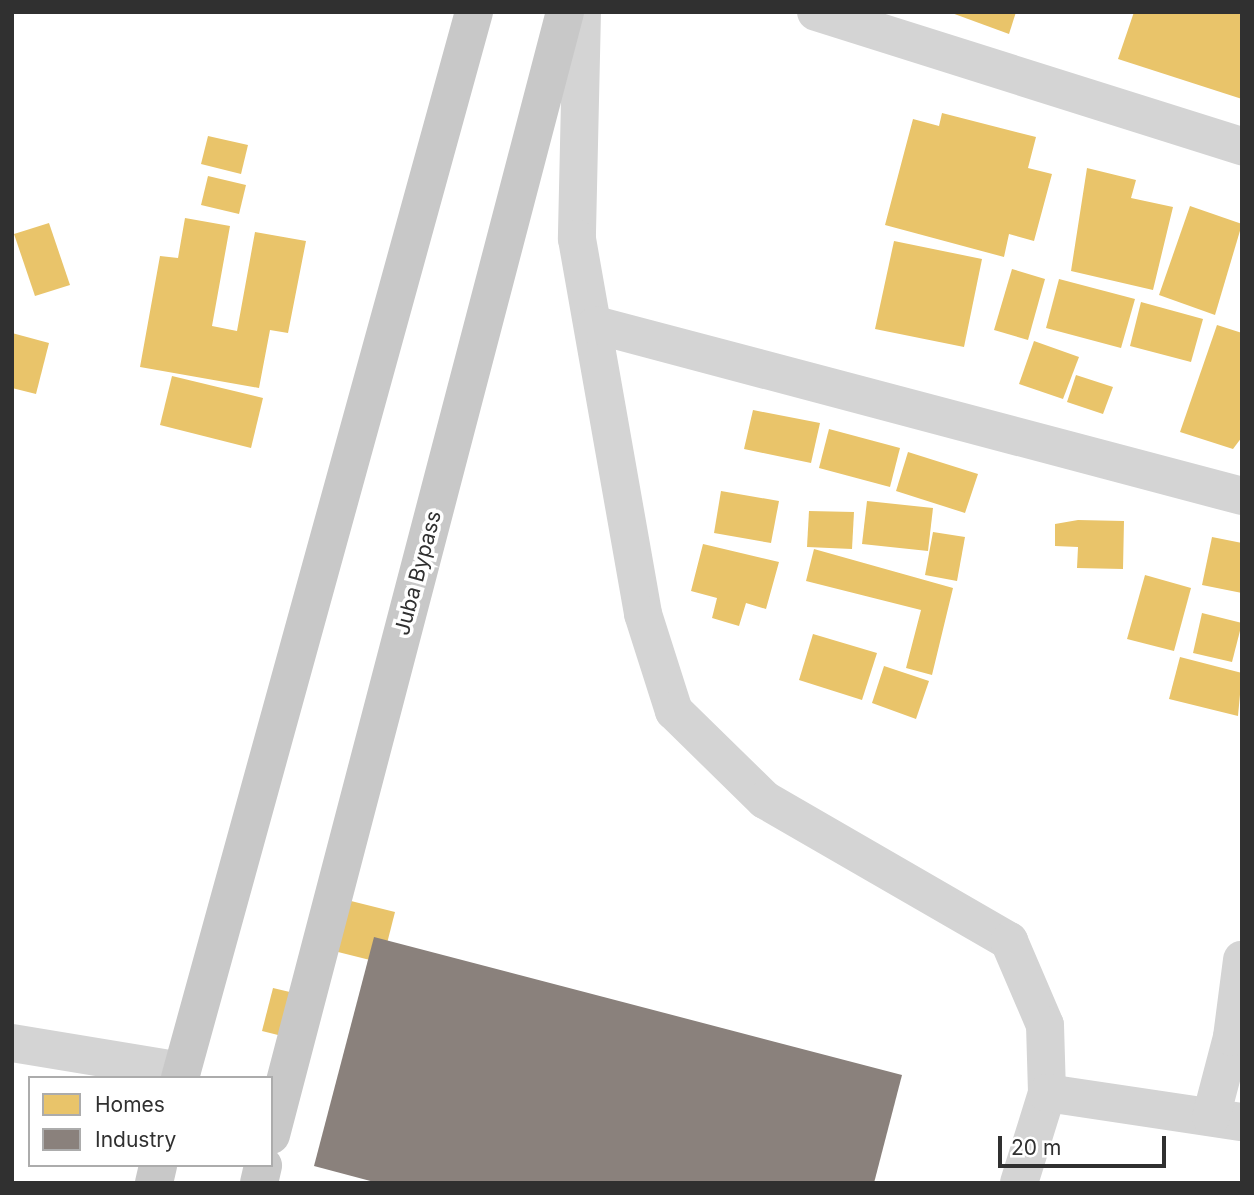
<!DOCTYPE html>
<style>
body{margin:0}
#map{position:relative;width:1254px;height:1195px;overflow:hidden;background:#fff;font-family:Inter,sans-serif}
div>[style]{position:absolute}
.homes>*{inset:0;background:#e9c46a}
.industry>*{inset:0;background:#8a817c}
.minor>*{height:38px;margin:-19px;padding:0 19px;transform-origin:19px;border-radius:19px;background:#d4d4d4}
.major>*{height:38px;margin:-19px;padding:0 19px;transform-origin:19px;border-radius:19px;background:#c8c8c8}
span{translate:-50% -50%;white-space:nowrap;text-align:center;line-height:1.15;-webkit-text-stroke:7px #fff;paint-order:stroke}
.street-label{font-size:21px;color:#303030}
.frame{position:absolute;inset:0;border:14px solid #303030;pointer-events:none}
.legend{position:absolute;left:28px;top:1076px;width:245px;height:91px;box-sizing:border-box;background:#fff;border:2px solid #acacac;margin:0;padding:9px 12px;list-style:none;font-size:21px;color:#303030}
.legend li{display:flex;align-items:center;gap:14px;height:35px}
.legend b{width:35px;border:2px solid #acacac}
.scale{position:absolute;left:998px;top:1136px;width:168px;height:32px;box-sizing:border-box;border:4px solid #303030;border-top:0;padding-left:9px;font-size:21px;line-height:24px;white-space:nowrap;color:#303030;-webkit-text-stroke:5px #fff;paint-order:stroke}
</style>
<div id="map">
<div class="homes">
<i style="clip-path:polygon(949px 12px,1016px 12px,1009px 34px)"></i>
<i style="clip-path:polygon(1134px 12px,1242px 12px,1242px 99px,1118px 59px)"></i>
<i style="clip-path:polygon(942px 113px,1036px 137px,1028px 168px,1052px 174px,1034px 241px,1009px 234px,1004px 257px,885px 225px,913px 119px,939px 126px)"></i>
<i style="clip-path:polygon(208px 136px,248px 145px,241px 174px,201px 164px)"></i>
<i style="clip-path:polygon(1087px 168px,1136px 180px,1131px 198px,1173px 207px,1153px 290px,1071px 271px)"></i>
<i style="clip-path:polygon(208px 176px,246px 185px,239px 214px,201px 205px)"></i>
<i style="clip-path:polygon(1190px 206px,1242px 224px,1215px 315px,1159px 295px)"></i>
<i style="clip-path:polygon(185px 218px,230px 226px,212px 326px,237px 331px,255px 232px,306px 241px,288px 333px,270px 330px,259px 388px,140px 367px,160px 256px,178px 258px)"></i>
<i style="clip-path:polygon(49px 223px,70px 285px,35px 296px,14px 234px)"></i>
<i style="clip-path:polygon(894px 241px,982px 259px,964px 347px,875px 329px)"></i>
<i style="clip-path:polygon(1012px 269px,1045px 279px,1028px 340px,994px 330px)"></i>
<i style="clip-path:polygon(1059px 279px,1135px 299px,1121px 348px,1046px 328px)"></i>
<i style="clip-path:polygon(1141px 302px,1203px 319px,1191px 362px,1130px 346px)"></i>
<i style="clip-path:polygon(1217px 325px,1242px 333px,1242px 437px,1233px 449px,1180px 432px)"></i>
<i style="clip-path:polygon(12px 333px,49px 343px,36px 394px,12px 388px)"></i>
<i style="clip-path:polygon(1034px 341px,1079px 357px,1063px 399px,1019px 384px)"></i>
<i style="clip-path:polygon(1076px 375px,1113px 387px,1103px 414px,1067px 402px)"></i>
<i style="clip-path:polygon(172px 376px,263px 398px,251px 448px,160px 425px)"></i>
<i style="clip-path:polygon(753px 410px,820px 423px,811px 463px,744px 449px)"></i>
<i style="clip-path:polygon(829px 429px,900px 448px,890px 487px,819px 468px)"></i>
<i style="clip-path:polygon(908px 452px,978px 474px,965px 513px,896px 491px)"></i>
<i style="clip-path:polygon(721px 491px,779px 501px,771px 543px,714px 533px)"></i>
<i style="clip-path:polygon(867px 501px,933px 508px,928px 551px,862px 544px)"></i>
<i style="clip-path:polygon(809px 511px,854px 512px,852px 549px,807px 547px)"></i>
<i style="clip-path:polygon(1078px 520px,1124px 521px,1123px 569px,1077px 568px,1078px 547px,1055px 546px,1055px 524px)"></i>
<i style="clip-path:polygon(933px 532px,965px 537px,957px 581px,925px 575px)"></i>
<i style="clip-path:polygon(1212px 537px,1242px 543px,1242px 593px,1202px 585px)"></i>
<i style="clip-path:polygon(703px 544px,779px 562px,766px 609px,746px 603px,739px 626px,712px 618px,717px 598px,691px 591px)"></i>
<i style="clip-path:polygon(814px 549px,953px 588px,932px 675px,906px 668px,921px 610px,806px 581px)"></i>
<i style="clip-path:polygon(1145px 575px,1191px 588px,1174px 651px,1127px 639px)"></i>
<i style="clip-path:polygon(1202px 613px,1242px 623px,1232px 662px,1193px 653px)"></i>
<i style="clip-path:polygon(813px 634px,877px 653px,862px 700px,799px 680px)"></i>
<i style="clip-path:polygon(1180px 657px,1242px 673px,1238px 716px,1169px 699px)"></i>
<i style="clip-path:polygon(884px 666px,929px 681px,916px 719px,872px 703px)"></i>
<i style="clip-path:polygon(339px 898px,395px 912px,382px 963px,326px 949px)"></i>
<i style="clip-path:polygon(273px 988px,315px 998px,286px 1037px,262px 1031px)"></i>
</div>
<div class="industry">
<i style="clip-path:polygon(374px 937px,902px 1075px,874px 1183px,378px 1183px,314px 1166px)"></i>
</div>
<div class="minor">
<i style="left:582px;top:12px;width:227px;rotate:91.3deg"></i>
<i style="left:577px;top:239px;width:381px;rotate:80deg"></i>
<i style="left:643px;top:614px;width:102px;rotate:72.3deg"></i>
<i style="left:674px;top:711px;width:127px;rotate:44.4deg"></i>
<i style="left:765px;top:800px;width:282px;rotate:30deg"></i>
<i style="left:1009px;top:941px;width:91px;rotate:66.8deg"></i>
<i style="left:1045px;top:1025px;width:68px;rotate:88.3deg"></i>
<i style="left:1047px;top:1093px;width:94px;rotate:107.3deg"></i>
<i style="left:816px;top:12px;width:447px;rotate:17.5deg"></i>
<i style="left:596px;top:325px;width:668px;rotate:14.83deg"></i>
<i style="left:12px;top:1043px;width:172px;rotate:9.4deg"></i>
<i style="left:1047px;top:1093px;width:197px;rotate:8.5deg"></i>
<i style="left:1211px;top:1117px;width:83px;rotate:-75.3deg"></i>
<i style="left:1232px;top:1037px;width:78px;rotate:-82.6deg"></i>
</div>
<div class="major">
<i style="left:180px;top:1078px;width:1106px;rotate:-74.58deg"></i>
<i style="left:271px;top:1135px;width:1161px;rotate:-75.33deg"></i>
<i style="left:154px;top:1183px;width:18px;rotate:-77deg"></i>
<i style="left:259px;top:1183px;width:18px;rotate:-77deg"></i>
</div>
<div class="street-label">
<span style="left:418px;top:573px;rotate:-75deg">Juba Bypass</span>
</div>
<div class="frame"></div>
<ul class="legend">
<li><b style="height:19px;background:#e9c46a"></b>Homes</li>
<li><b style="height:19px;background:#8a817c"></b>Industry</li>
</ul>
<div class="scale">20 m</div>
</div>
